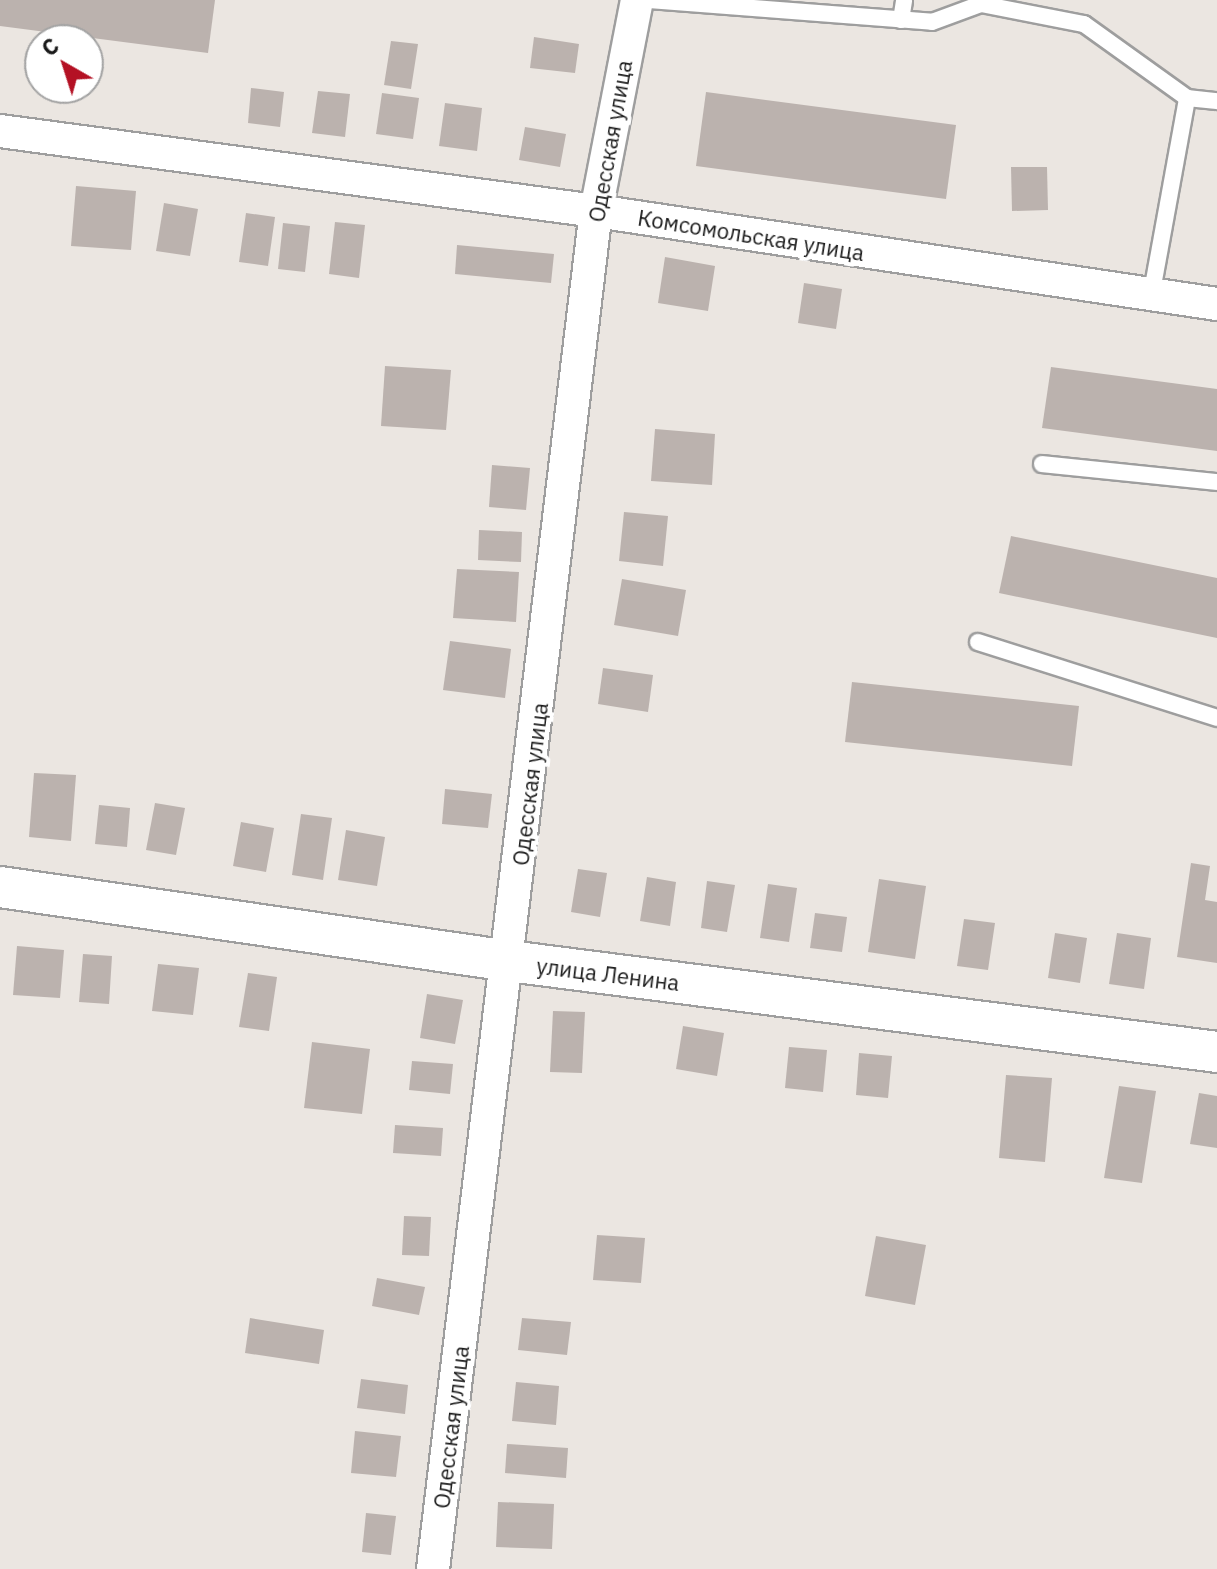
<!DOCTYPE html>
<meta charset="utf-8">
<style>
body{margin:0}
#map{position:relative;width:1217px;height:1569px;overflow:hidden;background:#ebe6e1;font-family:"IBM Plex Sans",sans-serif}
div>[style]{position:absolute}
.building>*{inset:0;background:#bbb2ae}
.roads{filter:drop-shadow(2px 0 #9e9e9e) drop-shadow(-2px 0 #9e9e9e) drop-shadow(0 2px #9e9e9e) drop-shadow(0 -2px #9e9e9e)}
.service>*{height:16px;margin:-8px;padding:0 8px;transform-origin:8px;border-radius:8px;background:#fff}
.minor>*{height:32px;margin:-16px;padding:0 16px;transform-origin:16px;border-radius:16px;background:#fff}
.tertiary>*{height:40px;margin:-20px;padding:0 20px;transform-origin:20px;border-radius:20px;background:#fff}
span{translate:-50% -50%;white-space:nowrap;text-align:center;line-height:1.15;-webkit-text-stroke:8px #fff;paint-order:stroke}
.street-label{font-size:22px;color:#1a1a1a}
.north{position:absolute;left:24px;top:24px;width:80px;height:80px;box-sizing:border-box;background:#fff;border:2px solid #a3a3a3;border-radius:50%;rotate:321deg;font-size:22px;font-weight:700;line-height:32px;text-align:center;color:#1a1a1a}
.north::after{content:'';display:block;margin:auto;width:28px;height:36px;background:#b41124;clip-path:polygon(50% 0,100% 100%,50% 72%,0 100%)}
</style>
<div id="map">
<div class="building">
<i style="clip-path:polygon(0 0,215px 0,208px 53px,0 26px)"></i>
<i style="clip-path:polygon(534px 37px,579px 44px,575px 73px,530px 68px)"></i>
<i style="clip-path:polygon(391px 41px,418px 44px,411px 89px,384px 85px)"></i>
<i style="clip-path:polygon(251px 88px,284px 92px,280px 127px,248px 123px)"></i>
<i style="clip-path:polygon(318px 91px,350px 94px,345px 137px,312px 133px)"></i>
<i style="clip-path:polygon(706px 92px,956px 125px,946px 199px,696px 166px)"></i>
<i style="clip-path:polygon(382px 93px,419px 98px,413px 139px,376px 134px)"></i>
<i style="clip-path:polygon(445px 103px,482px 108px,477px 151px,439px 146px)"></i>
<i style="clip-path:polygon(525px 127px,566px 134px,560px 167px,519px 160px)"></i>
<i style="clip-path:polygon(1011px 167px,1047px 167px,1048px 210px,1012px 211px)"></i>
<i style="clip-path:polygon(76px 186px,136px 191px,131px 250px,71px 246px)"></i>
<i style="clip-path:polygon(164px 203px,198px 209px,190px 256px,156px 251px)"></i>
<i style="clip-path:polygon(246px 213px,275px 217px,268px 266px,239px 262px)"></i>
<i style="clip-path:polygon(335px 222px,365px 225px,359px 278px,329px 274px)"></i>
<i style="clip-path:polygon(283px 223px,310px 226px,305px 272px,278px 269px)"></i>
<i style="clip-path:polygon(457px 245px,554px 254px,551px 283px,455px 274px)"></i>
<i style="clip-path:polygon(665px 257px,715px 266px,708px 311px,658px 303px)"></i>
<i style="clip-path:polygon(804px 283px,842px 289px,836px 329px,798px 323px)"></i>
<i style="clip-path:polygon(385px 366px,451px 370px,446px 430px,381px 426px)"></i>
<i style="clip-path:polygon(1051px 367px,1217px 389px,1217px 451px,1042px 428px)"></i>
<i style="clip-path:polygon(655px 429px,715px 434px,712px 485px,651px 481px)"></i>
<i style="clip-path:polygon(492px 465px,530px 468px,526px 510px,489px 507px)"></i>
<i style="clip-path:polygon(624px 512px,668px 516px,663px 566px,619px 561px)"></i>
<i style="clip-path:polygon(479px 530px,522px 532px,521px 562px,478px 560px)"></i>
<i style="clip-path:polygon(1011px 536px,1217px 578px,1217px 638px,999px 593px)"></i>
<i style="clip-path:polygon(457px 569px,519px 572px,516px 622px,453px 618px)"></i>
<i style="clip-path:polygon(622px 579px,686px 590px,678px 636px,614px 625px)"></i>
<i style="clip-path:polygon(450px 641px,511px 649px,505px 698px,443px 690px)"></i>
<i style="clip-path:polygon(603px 668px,653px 675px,648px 712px,598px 704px)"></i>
<i style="clip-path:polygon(852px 682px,1079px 706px,1072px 766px,845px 742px)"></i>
<i style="clip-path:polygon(34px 773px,76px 775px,71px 841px,29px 837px)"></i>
<i style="clip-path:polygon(445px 789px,492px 794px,488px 828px,442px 824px)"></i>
<i style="clip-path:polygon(155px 803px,185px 808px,176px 855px,146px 850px)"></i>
<i style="clip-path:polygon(99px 805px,130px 808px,127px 847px,95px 844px)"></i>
<i style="clip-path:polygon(301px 814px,332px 818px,323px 880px,292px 875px)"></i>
<i style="clip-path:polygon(241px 822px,274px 828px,266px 872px,233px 866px)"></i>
<i style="clip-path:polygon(346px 830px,385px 837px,377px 886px,338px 880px)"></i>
<i style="clip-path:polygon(1191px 863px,1210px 866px,1205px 900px,1217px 902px,1217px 963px,1177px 957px)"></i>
<i style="clip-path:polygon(578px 869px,607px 873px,600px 917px,571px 912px)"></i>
<i style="clip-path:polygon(647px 877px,676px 882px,670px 926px,640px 921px)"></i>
<i style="clip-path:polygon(879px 879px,926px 886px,915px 959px,868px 952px)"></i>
<i style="clip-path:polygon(707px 881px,735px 885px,727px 932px,701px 928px)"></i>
<i style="clip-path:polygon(768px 884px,797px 888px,789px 942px,760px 938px)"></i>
<i style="clip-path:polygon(815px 913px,847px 917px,842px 952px,810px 948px)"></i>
<i style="clip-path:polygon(964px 919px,995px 923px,988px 970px,957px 966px)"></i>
<i style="clip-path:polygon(1055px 933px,1087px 938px,1080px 983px,1048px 978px)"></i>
<i style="clip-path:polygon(1117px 933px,1151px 938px,1144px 989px,1109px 984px)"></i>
<i style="clip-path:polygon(17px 946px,64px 950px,60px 998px,13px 995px)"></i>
<i style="clip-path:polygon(83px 954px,112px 956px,109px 1004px,79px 1002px)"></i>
<i style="clip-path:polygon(158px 964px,199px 968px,193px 1015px,152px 1011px)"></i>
<i style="clip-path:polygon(248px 973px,277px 977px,269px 1031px,239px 1027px)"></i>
<i style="clip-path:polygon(427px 994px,463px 1000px,455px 1044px,420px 1038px)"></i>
<i style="clip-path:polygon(553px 1011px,585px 1012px,582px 1073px,550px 1072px)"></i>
<i style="clip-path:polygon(683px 1026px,724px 1033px,717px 1076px,676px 1069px)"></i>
<i style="clip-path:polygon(312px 1042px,370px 1049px,362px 1114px,304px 1108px)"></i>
<i style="clip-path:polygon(789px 1047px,827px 1050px,823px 1092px,785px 1088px)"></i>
<i style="clip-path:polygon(859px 1053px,892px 1056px,888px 1098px,856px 1095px)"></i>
<i style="clip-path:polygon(412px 1061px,453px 1064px,450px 1094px,409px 1090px)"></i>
<i style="clip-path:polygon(1006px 1075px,1052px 1078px,1045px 1162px,999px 1158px)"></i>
<i style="clip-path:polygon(1119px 1086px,1156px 1091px,1142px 1183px,1104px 1178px)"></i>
<i style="clip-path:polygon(1199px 1093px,1217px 1096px,1217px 1148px,1190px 1144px)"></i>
<i style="clip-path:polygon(395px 1125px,443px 1128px,441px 1156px,393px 1153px)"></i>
<i style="clip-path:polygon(404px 1216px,431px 1217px,429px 1256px,402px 1255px)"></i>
<i style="clip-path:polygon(597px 1235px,645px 1238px,641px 1283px,593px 1280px)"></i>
<i style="clip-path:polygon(876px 1236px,926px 1245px,915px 1305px,865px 1296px)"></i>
<i style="clip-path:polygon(377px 1278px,425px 1287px,419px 1315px,372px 1306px)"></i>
<i style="clip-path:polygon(250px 1318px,324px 1330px,319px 1364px,245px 1353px)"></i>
<i style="clip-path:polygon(522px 1318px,571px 1322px,567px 1355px,518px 1350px)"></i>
<i style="clip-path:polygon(361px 1379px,408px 1385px,405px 1414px,357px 1408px)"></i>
<i style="clip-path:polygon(516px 1382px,559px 1386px,556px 1425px,512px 1421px)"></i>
<i style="clip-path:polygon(355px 1431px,401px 1436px,396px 1477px,351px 1473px)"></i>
<i style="clip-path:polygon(507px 1444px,568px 1448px,566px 1478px,505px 1473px)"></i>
<i style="clip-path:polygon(498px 1502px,554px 1504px,552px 1549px,496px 1547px)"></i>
<i style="clip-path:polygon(366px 1513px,396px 1516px,391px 1555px,362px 1552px)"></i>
</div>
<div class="roads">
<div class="service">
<i style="left:649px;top:0;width:284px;rotate:4.4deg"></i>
<i style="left:932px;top:22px;width:52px;rotate:-20.2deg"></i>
<i style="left:981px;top:4px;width:105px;rotate:11deg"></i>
<i style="left:1084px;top:24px;width:127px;rotate:35.7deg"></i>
<i style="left:1187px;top:98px;width:30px;rotate:6deg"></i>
<i style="left:901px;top:20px;width:20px;rotate:-81deg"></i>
<i style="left:1151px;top:297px;width:202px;rotate:-79.7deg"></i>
<i style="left:1042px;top:464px;width:176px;rotate:5.9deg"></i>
<i style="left:978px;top:642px;width:251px;rotate:17.6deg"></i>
</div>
<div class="minor">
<i style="left:0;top:131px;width:601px;rotate:7.65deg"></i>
<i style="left:596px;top:211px;width:628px;rotate:8.52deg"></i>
<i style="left:433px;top:1569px;width:1368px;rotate:-83.16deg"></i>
<i style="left:596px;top:211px;width:215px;rotate:-79deg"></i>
</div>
<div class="tertiary">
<i style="left:0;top:887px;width:514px;rotate:8.27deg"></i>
<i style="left:509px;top:961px;width:714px;rotate:7.32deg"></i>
</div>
</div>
<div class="street-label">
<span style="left:610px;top:141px;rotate:-80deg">Одесская улица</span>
<span style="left:751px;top:235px;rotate:9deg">Комсомольская улица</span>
<span style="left:530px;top:784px;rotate:-83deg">Одесская улица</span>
<span style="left:608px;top:974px;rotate:7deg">улица Ленина</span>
<span style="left:451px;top:1427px;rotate:-83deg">Одесская улица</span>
</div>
<div class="north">С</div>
</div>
